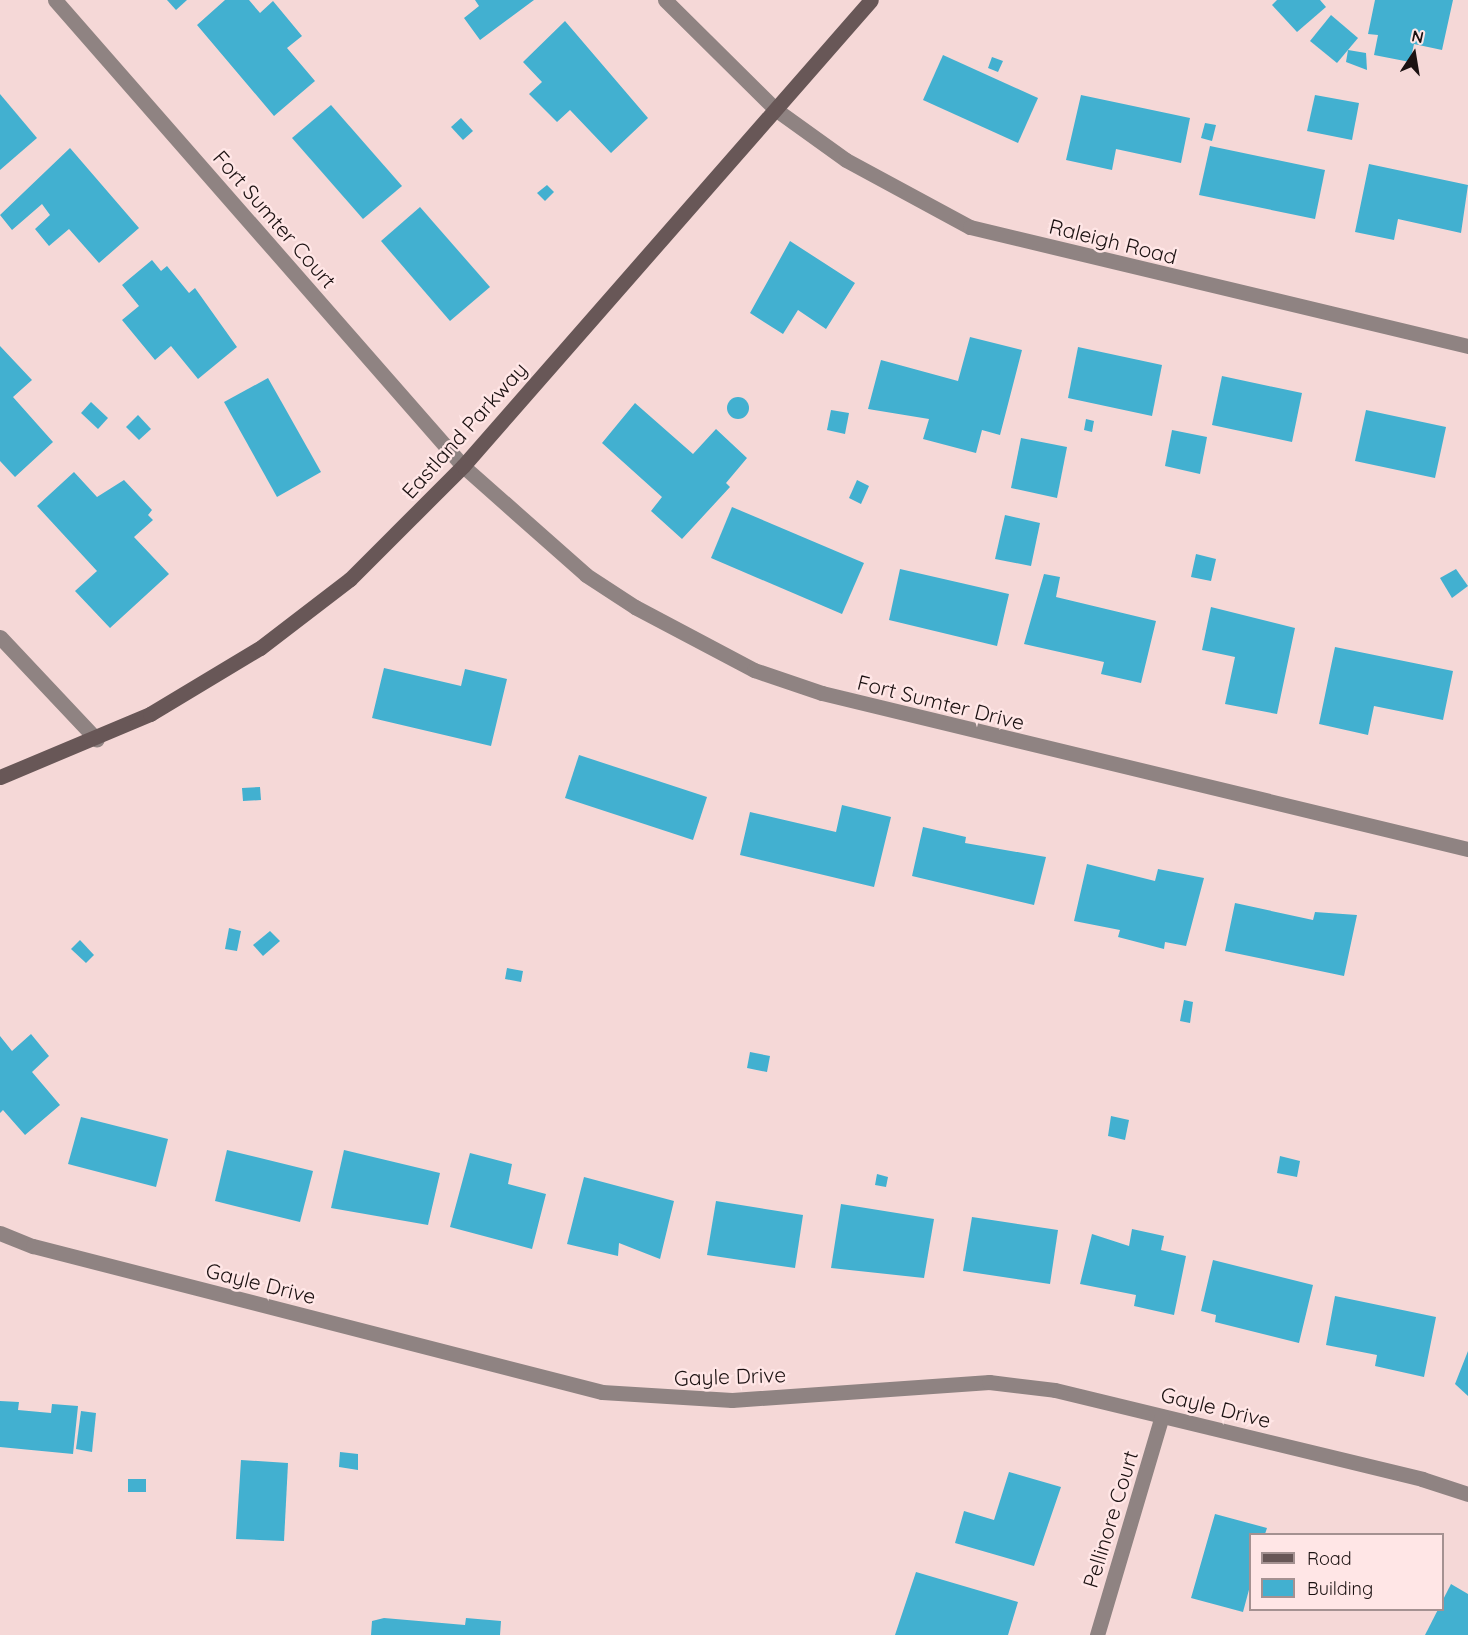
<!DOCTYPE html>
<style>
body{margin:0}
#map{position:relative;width:1468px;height:1635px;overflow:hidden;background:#f5d8d7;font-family:Quicksand,sans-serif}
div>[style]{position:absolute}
.building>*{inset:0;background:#42b0d0}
.round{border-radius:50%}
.street>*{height:15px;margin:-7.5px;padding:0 7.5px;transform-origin:7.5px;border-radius:7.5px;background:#8f8382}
.secondary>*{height:15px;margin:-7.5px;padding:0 7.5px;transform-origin:7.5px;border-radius:7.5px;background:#685757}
span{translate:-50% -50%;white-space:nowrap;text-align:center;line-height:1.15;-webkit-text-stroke:5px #ffe6e6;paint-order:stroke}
.street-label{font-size:21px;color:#1b1111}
.legend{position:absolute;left:1249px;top:1533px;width:195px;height:78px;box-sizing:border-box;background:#ffe6e6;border:2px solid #a49191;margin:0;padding:8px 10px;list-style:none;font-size:18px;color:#1b1111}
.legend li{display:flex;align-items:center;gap:12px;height:30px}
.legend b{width:30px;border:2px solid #a49191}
.north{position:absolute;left:1384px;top:24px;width:60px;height:60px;-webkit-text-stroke:4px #ffe6e6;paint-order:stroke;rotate:12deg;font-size:16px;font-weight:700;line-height:24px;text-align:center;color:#1b1111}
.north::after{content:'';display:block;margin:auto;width:21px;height:27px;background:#1b1111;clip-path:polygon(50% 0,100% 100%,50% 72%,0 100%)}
</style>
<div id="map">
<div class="building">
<i style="clip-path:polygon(167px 0,187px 0,176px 10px)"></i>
<i style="clip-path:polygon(225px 0,249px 0,260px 13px,273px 1px,302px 36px,287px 48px,315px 81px,274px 116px,197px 25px)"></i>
<i style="clip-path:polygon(475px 0,534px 0,480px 40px,464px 18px,479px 6px)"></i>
<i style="clip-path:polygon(1277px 0,1320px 0,1326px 7px,1297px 32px,1272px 5px)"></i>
<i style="clip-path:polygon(1375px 0,1453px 0,1442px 50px,1414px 44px,1410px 62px,1374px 55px,1378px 35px,1368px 34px)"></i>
<i style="clip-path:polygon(1331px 15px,1358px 38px,1337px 63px,1310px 41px)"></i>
<i style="clip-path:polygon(565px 21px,648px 118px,611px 153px,570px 110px,557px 122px,529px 94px,542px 82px,523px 62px)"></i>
<i style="clip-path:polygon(1348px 50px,1366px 53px,1367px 70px,1346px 62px)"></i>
<i style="clip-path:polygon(943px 55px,1038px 98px,1018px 143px,923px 100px)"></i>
<i style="clip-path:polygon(992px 57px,1003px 61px,998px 72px,988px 68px)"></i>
<i style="clip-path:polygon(0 94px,37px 138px,0 170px)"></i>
<i style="clip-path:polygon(1081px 95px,1190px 118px,1181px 163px,1116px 149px,1112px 170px,1066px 160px)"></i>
<i style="clip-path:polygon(1315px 95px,1359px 103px,1352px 140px,1307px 131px)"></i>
<i style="clip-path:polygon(331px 105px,402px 186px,363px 219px,292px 138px)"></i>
<i style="clip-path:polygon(461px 118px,473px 131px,463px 140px,451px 127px)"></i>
<i style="clip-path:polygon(1205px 123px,1216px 125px,1212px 141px,1201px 138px)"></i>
<i style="clip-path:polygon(1210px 146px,1325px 170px,1315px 219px,1199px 195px)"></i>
<i style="clip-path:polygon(70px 148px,139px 228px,99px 263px,69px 229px,49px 246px,35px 229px,50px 215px,42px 204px,12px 230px,0 215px)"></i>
<i style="clip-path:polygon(1369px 164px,1468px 185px,1461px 233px,1398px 219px,1394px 240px,1355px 232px)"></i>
<i style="clip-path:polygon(547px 185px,554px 192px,545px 201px,537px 193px)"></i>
<i style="clip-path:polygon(420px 207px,490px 287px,450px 321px,381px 241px)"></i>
<i style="clip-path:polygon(790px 241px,855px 283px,826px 329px,798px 310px,783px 334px,750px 313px)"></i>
<i style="clip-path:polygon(152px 260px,161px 271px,167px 266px,189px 293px,195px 288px,237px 347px,198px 379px,171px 346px,155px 360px,122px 320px,139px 306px,122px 285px)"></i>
<i style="clip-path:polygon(970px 337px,1022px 350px,1000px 435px,982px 430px,976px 453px,923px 439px,929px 419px,868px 409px,881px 360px,958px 381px)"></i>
<i style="clip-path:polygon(0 346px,32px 380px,13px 397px,53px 442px,15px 477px,0 461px)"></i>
<i style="clip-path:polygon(1078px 347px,1162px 365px,1152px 416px,1068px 398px)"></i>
<i style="clip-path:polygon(1222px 376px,1302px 393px,1292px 442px,1212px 425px)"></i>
<i style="clip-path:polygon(268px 378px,321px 472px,277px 497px,224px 402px)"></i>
<i class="round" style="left:727px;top:397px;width:22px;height:22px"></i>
<i style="clip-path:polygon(91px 402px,108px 418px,98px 429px,81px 413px)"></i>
<i style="clip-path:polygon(635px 403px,693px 454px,716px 429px,747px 458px,726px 483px,730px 487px,682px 539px,651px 511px,662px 497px,602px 443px)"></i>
<i style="clip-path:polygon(831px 410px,849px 413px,845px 434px,827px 430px)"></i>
<i style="clip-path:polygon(1366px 410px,1446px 427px,1435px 478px,1355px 461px)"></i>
<i style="clip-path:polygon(138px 415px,151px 429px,139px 440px,126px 427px)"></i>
<i style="clip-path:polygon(1086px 419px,1094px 421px,1092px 432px,1084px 430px)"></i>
<i style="clip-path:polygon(1172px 430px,1207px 437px,1200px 474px,1165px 466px)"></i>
<i style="clip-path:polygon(1021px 438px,1067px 447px,1057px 498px,1011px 488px)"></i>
<i style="clip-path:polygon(74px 472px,97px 497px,124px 480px,152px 510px,148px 515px,153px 520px,134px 537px,169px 574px,110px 628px,75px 591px,97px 571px,37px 506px)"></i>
<i style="clip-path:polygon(857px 480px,869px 486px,861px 504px,849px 498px)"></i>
<i style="clip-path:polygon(732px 507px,864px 563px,842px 614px,711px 558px)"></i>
<i style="clip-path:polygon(1005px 515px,1040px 523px,1031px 566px,995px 559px)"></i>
<i style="clip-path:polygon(1196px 554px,1216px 559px,1211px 581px,1191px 577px)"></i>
<i style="clip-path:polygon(900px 569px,1009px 594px,997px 646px,889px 620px)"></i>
<i style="clip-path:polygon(1456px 569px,1468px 586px,1452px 598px,1440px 578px)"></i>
<i style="clip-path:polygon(1044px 574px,1060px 577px,1056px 597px,1156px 621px,1141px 683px,1101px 674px,1104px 662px,1024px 644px)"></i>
<i style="clip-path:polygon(1211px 607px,1295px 628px,1277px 714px,1225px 704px,1235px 657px,1202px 650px)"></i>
<i style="clip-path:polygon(1335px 647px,1453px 671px,1443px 720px,1374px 706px,1368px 735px,1319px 724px)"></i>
<i style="clip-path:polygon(384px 668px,461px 686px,465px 669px,507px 679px,491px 746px,372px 718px)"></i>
<i style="clip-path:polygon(579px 755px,707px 797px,693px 840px,565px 798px)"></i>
<i style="clip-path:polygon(260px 787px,261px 800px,243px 801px,242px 788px)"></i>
<i style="clip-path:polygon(842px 805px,891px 817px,874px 887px,740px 855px,750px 812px,836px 832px)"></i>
<i style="clip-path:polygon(923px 827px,966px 837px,965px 843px,1046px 857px,1034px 905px,912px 876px)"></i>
<i style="clip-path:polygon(1087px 864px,1155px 881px,1158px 869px,1204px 878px,1186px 946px,1165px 942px,1164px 949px,1118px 937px,1120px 930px,1074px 921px)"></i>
<i style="clip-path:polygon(1235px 903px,1313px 920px,1315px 912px,1357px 915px,1344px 976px,1225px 951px)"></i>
<i style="clip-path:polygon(229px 928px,241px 931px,237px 951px,225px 949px)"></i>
<i style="clip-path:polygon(270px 931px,280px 941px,263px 956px,253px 945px)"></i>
<i style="clip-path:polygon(80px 940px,94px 955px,86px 963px,71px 949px)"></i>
<i style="clip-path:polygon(507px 968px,523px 971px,521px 982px,505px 979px)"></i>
<i style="clip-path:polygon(1184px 1000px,1193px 1002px,1190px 1023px,1180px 1021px)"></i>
<i style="clip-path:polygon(31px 1034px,49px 1056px,32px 1072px,60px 1105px,25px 1135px,3px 1110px,0 1113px,0 1036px,12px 1051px)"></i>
<i style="clip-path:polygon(750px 1052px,770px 1056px,767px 1072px,747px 1068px)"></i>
<i style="clip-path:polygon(1111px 1116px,1129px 1120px,1125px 1140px,1108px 1136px)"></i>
<i style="clip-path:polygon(81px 1117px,168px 1139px,156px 1187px,68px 1164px)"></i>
<i style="clip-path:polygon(227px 1150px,313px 1171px,300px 1222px,215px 1201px)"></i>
<i style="clip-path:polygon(344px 1150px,440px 1173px,428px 1225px,331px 1208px)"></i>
<i style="clip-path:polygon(470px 1153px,512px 1164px,508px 1184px,546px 1194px,532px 1249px,450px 1227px)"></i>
<i style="clip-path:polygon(1280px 1156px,1300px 1161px,1297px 1177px,1277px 1173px)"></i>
<i style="clip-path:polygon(877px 1174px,888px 1177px,886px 1187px,875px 1185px)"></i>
<i style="clip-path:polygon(584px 1177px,674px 1201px,660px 1259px,619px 1243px,618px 1256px,567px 1244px)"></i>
<i style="clip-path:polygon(716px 1201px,803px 1215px,795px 1268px,707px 1255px)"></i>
<i style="clip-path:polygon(841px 1204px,934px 1219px,924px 1278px,831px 1268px)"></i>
<i style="clip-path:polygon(972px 1217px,1058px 1230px,1050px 1284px,963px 1271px)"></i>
<i style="clip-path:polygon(1132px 1229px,1164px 1236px,1161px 1250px,1186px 1256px,1174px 1315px,1134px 1306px,1136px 1295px,1080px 1284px,1092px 1234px,1129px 1246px)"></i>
<i style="clip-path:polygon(1213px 1260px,1313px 1285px,1299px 1343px,1215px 1322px,1216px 1315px,1201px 1311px)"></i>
<i style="clip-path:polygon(1335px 1296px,1436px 1317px,1424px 1377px,1375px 1366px,1377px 1355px,1326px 1345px)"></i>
<i style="clip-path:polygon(1468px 1351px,1468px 1396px,1455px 1384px)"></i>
<i style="clip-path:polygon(0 1401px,19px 1402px,18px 1410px,51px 1413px,52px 1404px,78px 1406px,73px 1454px,0 1447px)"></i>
<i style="clip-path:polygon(81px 1411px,96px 1413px,92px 1452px,76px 1449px)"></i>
<i style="clip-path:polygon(340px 1452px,358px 1454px,358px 1470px,339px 1467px)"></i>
<i style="clip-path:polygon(241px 1460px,288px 1463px,284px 1541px,236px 1539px)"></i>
<i style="clip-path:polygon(1009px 1472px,1061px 1487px,1034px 1566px,955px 1543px,964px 1511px,994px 1520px)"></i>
<i style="clip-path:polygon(128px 1479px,146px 1479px,146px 1492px,128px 1492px)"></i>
<i style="clip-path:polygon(1215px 1514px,1267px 1528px,1265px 1534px,1250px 1534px,1250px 1586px,1243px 1612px,1191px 1598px)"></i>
<i style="clip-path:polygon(916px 1572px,1018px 1602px,1008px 1635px,895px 1635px)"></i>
<i style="clip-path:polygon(1451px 1584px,1468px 1594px,1468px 1635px,1425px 1635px)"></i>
<i style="clip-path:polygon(384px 1618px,465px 1625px,466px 1618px,501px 1621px,500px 1635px,371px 1635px,372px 1621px)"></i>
</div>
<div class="street">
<i style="left:55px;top:0;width:619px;rotate:48.8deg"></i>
<i style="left:463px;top:466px;width:164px;rotate:41.5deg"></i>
<i style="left:586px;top:575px;width:59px;rotate:33.1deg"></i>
<i style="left:635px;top:607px;width:135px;rotate:27.9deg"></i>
<i style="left:754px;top:670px;width:72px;rotate:18.7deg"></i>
<i style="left:822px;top:693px;width:665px;rotate:13.58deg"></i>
<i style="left:665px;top:0;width:155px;rotate:44.7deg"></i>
<i style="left:775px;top:109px;width:87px;rotate:35.7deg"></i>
<i style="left:846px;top:160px;width:141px;rotate:28.4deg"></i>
<i style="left:970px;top:227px;width:512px;rotate:13.44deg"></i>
<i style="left:0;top:637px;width:141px;rotate:46.7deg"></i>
<i style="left:0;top:1233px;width:35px;rotate:22deg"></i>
<i style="left:33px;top:1246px;width:587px;rotate:14.39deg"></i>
<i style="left:602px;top:1392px;width:130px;rotate:3.5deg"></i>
<i style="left:732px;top:1400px;width:258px;rotate:-4deg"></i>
<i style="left:989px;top:1382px;width:66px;rotate:6.9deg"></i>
<i style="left:1055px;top:1390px;width:378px;rotate:13.6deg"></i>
<i style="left:1422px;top:1479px;width:48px;rotate:18.1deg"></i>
<i style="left:1097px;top:1635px;width:228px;rotate:-73.5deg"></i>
</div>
<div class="secondary">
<i style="left:0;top:777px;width:163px;rotate:-22.8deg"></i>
<i style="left:150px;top:714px;width:128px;rotate:-31deg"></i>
<i style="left:260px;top:648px;width:113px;rotate:-37.5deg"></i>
<i style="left:350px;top:579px;width:160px;rotate:-45deg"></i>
<i style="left:463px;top:466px;width:619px;rotate:-48.8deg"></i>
</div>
<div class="street-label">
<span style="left:275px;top:219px;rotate:49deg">Fort Sumter Court</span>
<span style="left:1113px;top:241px;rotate:14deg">Raleigh Road</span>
<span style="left:464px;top:430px;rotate:-48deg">Eastland Parkway</span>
<span style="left:941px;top:702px;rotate:14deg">Fort Sumter Drive</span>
<span style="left:261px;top:1283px;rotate:14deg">Gayle Drive</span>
<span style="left:730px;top:1376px;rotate:-2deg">Gayle Drive</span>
<span style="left:1216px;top:1407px;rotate:14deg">Gayle Drive</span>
<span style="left:1110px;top:1519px;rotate:-73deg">Pellinore Court</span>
</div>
<ul class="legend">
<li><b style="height:8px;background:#685757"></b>Road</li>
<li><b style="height:16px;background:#42b0d0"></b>Building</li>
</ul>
<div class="north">N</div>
</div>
